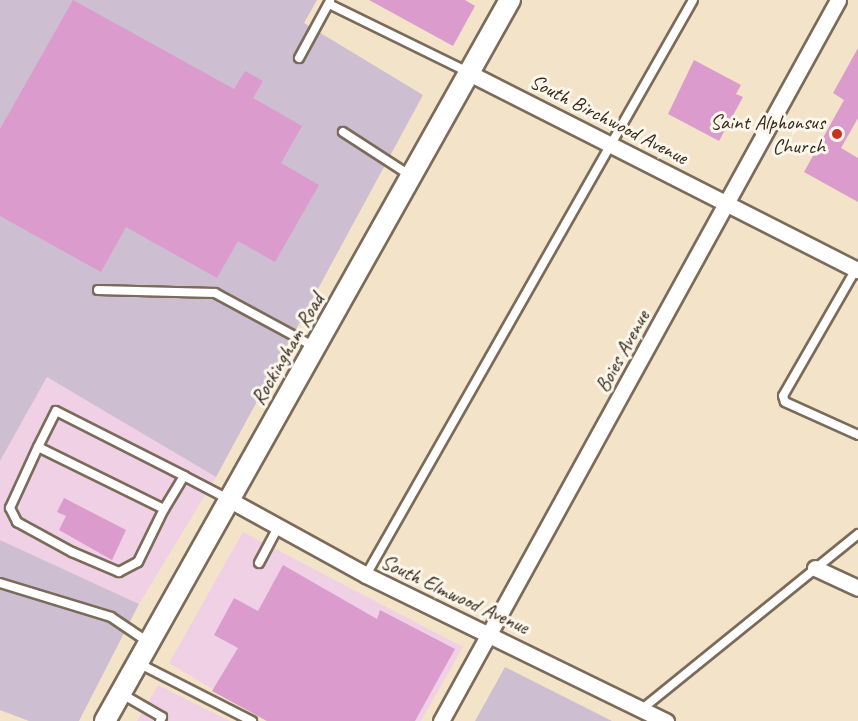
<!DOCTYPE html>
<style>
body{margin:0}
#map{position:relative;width:858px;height:721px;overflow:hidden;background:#f3e4c9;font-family:Caveat,sans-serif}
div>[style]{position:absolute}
.built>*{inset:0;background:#f0d0e5}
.industrial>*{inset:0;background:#cebed2}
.building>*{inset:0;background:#db9bcd}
.roads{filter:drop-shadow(2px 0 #7b6b5a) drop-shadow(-2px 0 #7b6b5a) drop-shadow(0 2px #7b6b5a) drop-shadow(0 -2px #7b6b5a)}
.service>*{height:8px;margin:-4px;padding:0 4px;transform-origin:4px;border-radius:4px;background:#fff}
.minor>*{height:15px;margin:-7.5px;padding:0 7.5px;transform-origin:7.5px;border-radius:7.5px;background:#fff}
.tertiary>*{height:20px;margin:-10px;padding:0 10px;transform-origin:10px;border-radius:10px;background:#fff}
.dots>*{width:16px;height:16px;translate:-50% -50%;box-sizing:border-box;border:3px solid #fbf7ec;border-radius:50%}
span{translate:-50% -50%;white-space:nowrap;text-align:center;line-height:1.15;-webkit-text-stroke:6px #fbf7ec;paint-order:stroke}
.street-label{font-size:21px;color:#3b2a1e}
.poi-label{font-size:21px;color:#3b2a1e}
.right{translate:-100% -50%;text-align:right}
</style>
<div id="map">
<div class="built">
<i style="clip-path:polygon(47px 376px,216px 477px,139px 604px,0 540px,0 461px)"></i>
<i style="clip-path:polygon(243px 532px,463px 647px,421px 721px,266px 721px,169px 663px)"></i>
<i style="clip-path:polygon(158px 685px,230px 721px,137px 721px)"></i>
</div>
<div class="industrial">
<i style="clip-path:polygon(0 0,317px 0,304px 23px,423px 95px,216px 477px,47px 377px,0 461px)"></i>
<i style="clip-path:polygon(0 540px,139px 604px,79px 721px,29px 721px,0 710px)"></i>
<i style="clip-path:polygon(505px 667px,612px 721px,475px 721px)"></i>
</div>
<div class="building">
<i style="clip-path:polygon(73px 0,234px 89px,245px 71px,263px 81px,253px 98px,302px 126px,281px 163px,319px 185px,275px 262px,238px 241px,217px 278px,126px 227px,101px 272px,0 216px,0 129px)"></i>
<i style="clip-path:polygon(369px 0,465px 0,475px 6px,453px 46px)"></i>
<i style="clip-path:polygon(858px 48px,858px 118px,841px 148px,858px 158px,858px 202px,804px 172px,844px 100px,833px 93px)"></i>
<i style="clip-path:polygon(694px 60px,741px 85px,736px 94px,743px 97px,719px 141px,668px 114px)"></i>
<i style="clip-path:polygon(64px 498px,126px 530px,112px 560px,59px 530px,66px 516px,57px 512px)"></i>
<i style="clip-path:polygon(283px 565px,377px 619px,380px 610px,455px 649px,415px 721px,267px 721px,212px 691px,238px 648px,214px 635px,234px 598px,258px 611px)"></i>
</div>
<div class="roads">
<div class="service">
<i style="left:329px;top:4px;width:155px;rotate:26.1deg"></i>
<i style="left:299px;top:58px;width:65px;rotate:-61.5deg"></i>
<i style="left:343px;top:132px;width:81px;rotate:32.9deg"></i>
<i style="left:856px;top:269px;width:146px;rotate:119.9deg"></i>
<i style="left:783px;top:396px;width:6px;rotate:72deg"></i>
<i style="left:785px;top:402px;width:80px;rotate:24.3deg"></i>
<i style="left:98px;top:290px;width:117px;rotate:1.5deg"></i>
<i style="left:215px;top:293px;width:114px;rotate:28.4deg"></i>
<i style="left:38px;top:447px;width:67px;rotate:114.7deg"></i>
<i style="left:10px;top:508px;width:16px;rotate:63deg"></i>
<i style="left:17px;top:522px;width:63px;rotate:28.6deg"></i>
<i style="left:72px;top:552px;width:51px;rotate:23.1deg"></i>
<i style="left:119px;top:572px;width:21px;rotate:-28deg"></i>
<i style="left:138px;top:562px;width:59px;rotate:-63.9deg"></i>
<i style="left:184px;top:476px;width:39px;rotate:121deg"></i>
<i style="left:164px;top:509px;width:140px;rotate:-153.8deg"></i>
<i style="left:38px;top:447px;width:40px;rotate:-63.4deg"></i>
<i style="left:56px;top:411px;width:144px;rotate:26.9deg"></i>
<i style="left:184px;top:476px;width:50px;rotate:27.6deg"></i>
<i style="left:259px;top:563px;width:40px;rotate:-62deg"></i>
<i style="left:366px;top:575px;width:661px;rotate:-60.37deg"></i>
<i style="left:0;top:583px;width:116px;rotate:17deg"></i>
<i style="left:111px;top:617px;width:45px;rotate:34deg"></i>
<i style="left:138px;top:663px;width:128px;rotate:27deg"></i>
<i style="left:122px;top:694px;width:46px;rotate:29.9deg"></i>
<i style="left:162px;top:717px;width:4px;rotate:117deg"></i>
<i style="left:642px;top:709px;width:278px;rotate:-39deg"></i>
</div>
<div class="minor">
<i style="left:469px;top:73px;width:436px;rotate:26.9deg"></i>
<i style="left:228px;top:499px;width:158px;rotate:28.8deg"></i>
<i style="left:366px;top:575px;width:334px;rotate:26deg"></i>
<i style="left:815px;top:568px;width:47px;rotate:24.9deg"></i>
<i style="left:441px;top:721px;width:823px;rotate:-61.16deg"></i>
</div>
<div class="tertiary">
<i style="left:105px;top:721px;width:827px;rotate:-60.68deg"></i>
</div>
</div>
<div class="dots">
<i style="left:837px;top:134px;background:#c8321e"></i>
</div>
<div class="street-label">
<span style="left:609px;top:119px;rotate:27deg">South Birchwood Avenue</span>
<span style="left:287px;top:349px;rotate:-60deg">Rockingham Road</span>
<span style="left:622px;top:351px;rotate:-61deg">Boies Avenue</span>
<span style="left:455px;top:594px;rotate:25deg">South Elmwood Avenue</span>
</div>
<div class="poi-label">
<span class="right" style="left:825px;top:134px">Saint Alphonsus<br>Church</span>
</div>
</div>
